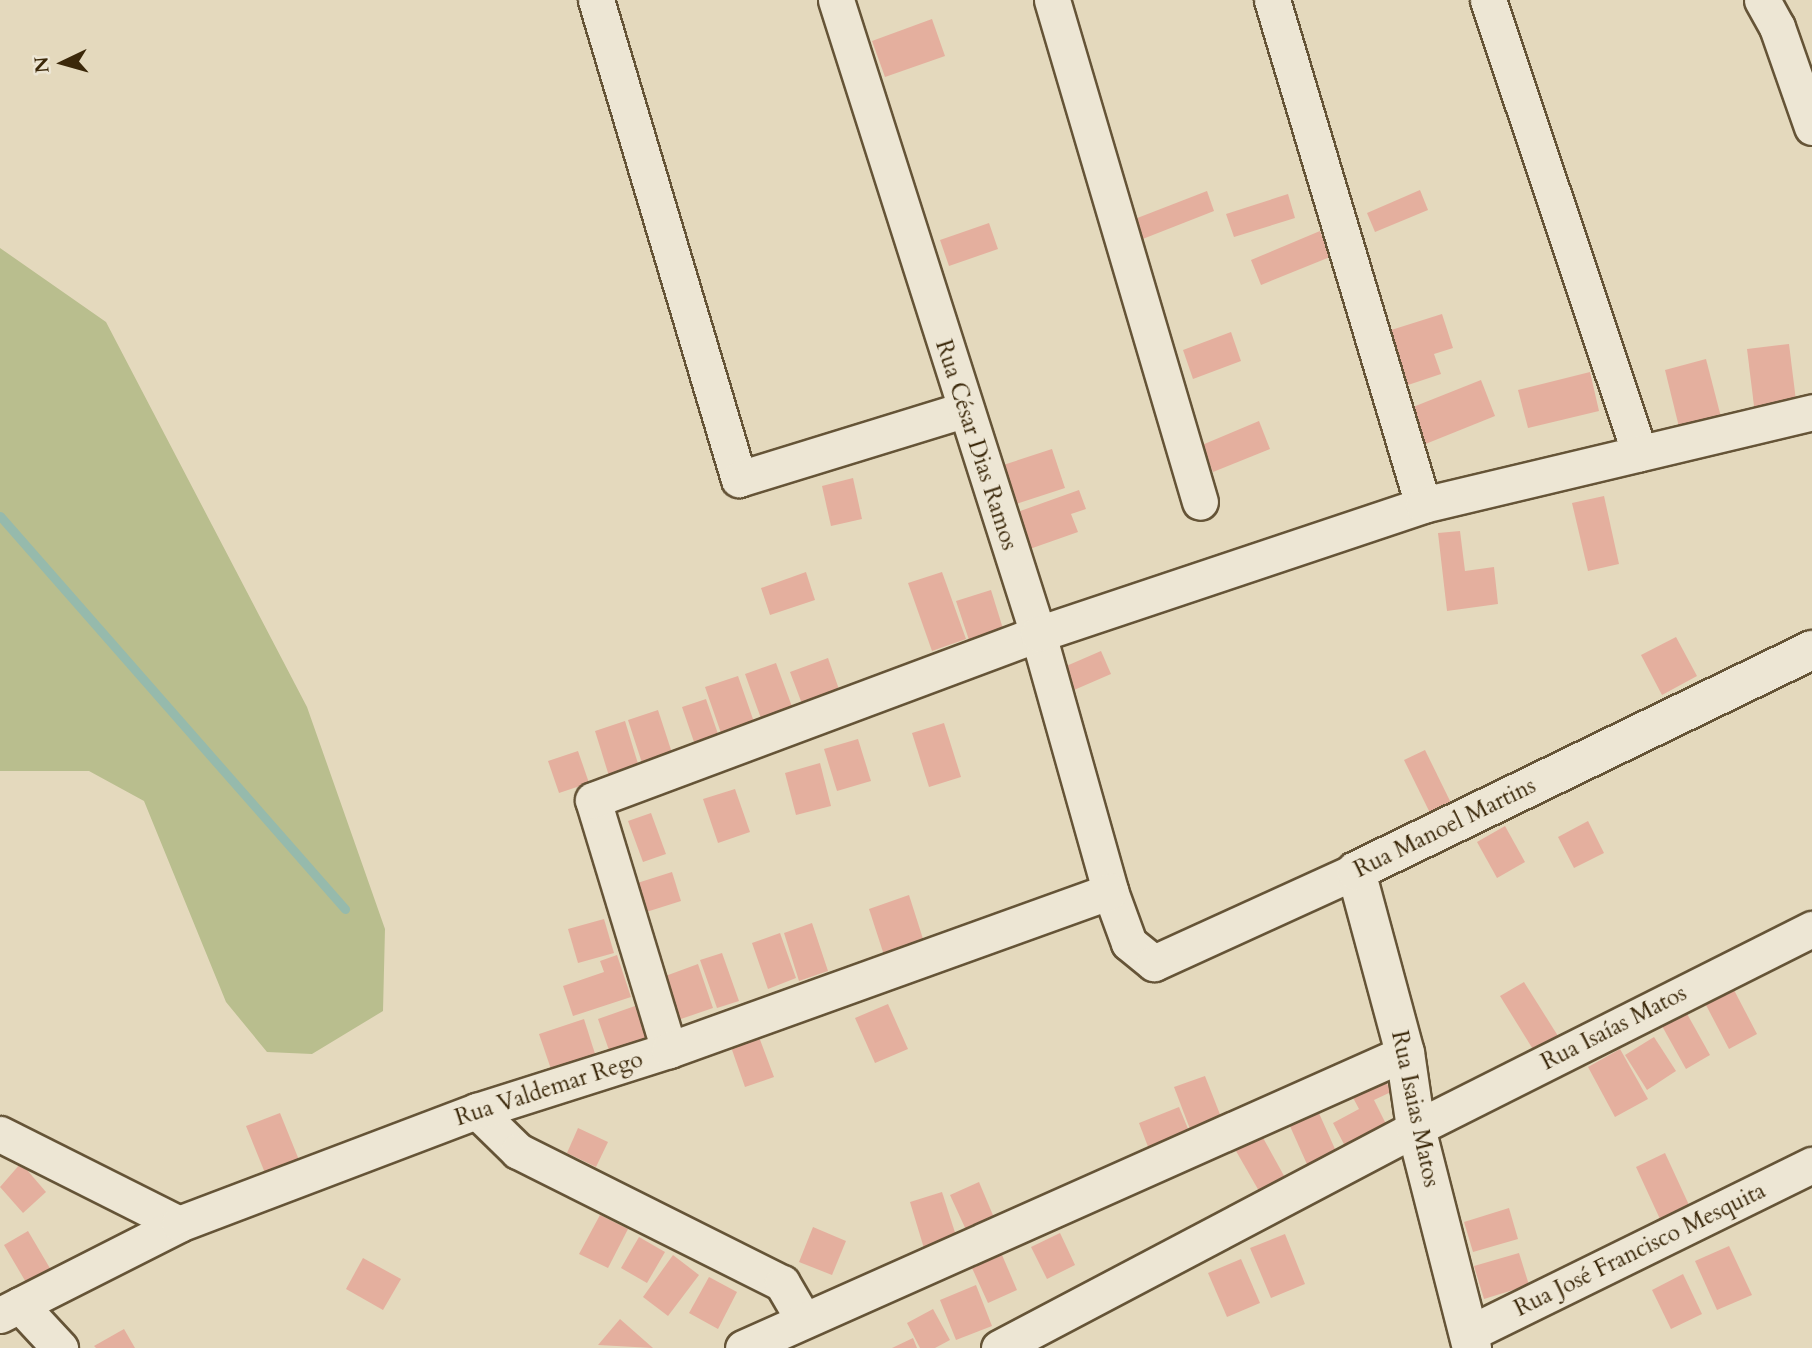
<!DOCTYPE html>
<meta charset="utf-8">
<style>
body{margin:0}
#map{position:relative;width:1812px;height:1348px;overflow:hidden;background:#e4d9bd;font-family:Cardo,serif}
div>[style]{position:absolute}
.green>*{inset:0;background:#b9be8e}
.stream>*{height:9px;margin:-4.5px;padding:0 4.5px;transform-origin:4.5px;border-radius:4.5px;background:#96baac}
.building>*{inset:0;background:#e4af9e}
.roads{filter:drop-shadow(2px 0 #655437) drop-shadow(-2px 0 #655437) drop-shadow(0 2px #655437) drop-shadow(0 -2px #655437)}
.minor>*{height:35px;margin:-17.5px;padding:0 17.5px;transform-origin:17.5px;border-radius:17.5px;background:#ede6d4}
.tertiary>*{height:38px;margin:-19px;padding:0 19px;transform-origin:19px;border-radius:19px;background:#ede6d4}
span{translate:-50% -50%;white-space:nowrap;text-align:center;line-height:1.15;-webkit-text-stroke:5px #ede6d4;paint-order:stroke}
.street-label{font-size:23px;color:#3b280a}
.north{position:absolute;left:28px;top:28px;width:70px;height:70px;-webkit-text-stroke:5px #ede6d4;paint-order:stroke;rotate:265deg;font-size:19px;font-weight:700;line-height:28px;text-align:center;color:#3b280a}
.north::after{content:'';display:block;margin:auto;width:24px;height:32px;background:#3b280a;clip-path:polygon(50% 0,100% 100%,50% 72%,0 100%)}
</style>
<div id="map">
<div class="green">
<i style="clip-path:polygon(0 248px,106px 322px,307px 707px,385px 929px,383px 1011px,312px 1054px,267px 1052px,226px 1002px,144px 801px,89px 771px,0 771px)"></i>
</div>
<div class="stream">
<i style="left:0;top:516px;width:523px;rotate:48.72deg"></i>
</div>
<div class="building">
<i style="clip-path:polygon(932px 19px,945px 56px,885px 77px,872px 41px)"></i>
<i style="clip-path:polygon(1420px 190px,1428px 210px,1375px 232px,1367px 213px)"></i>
<i style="clip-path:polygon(1207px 191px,1214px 211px,1135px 242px,1127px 222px)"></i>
<i style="clip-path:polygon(1288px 194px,1295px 218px,1234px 237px,1226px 214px)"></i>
<i style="clip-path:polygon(989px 223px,998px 249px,949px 266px,940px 240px)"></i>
<i style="clip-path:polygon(1320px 231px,1330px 257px,1261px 285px,1251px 260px)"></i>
<i style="clip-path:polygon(1442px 314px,1453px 348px,1434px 354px,1441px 374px,1405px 386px,1388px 331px)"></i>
<i style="clip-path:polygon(1231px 332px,1241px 361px,1193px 379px,1183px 350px)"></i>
<i style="clip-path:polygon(1789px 344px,1797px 409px,1755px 414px,1747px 349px)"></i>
<i style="clip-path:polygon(1706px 359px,1722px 421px,1680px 431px,1665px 370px)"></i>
<i style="clip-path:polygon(1590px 372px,1599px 411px,1528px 428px,1518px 390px)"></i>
<i style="clip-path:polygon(1481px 380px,1495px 416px,1423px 445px,1408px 409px)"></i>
<i style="clip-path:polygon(1259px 421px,1270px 449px,1213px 472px,1202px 445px)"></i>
<i style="clip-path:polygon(1052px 449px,1065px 488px,1010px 506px,997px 467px)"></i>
<i style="clip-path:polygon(853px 478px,862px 519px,831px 526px,822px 486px)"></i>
<i style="clip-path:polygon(1079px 490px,1086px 509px,1071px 514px,1078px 532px,1024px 551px,1012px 514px)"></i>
<i style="clip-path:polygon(1604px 496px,1619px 564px,1588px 571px,1572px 503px)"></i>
<i style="clip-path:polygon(1460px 531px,1465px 571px,1494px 567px,1498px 604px,1447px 611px,1438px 533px)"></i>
<i style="clip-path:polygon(806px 572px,815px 600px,770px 615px,761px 588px)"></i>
<i style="clip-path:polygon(942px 572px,966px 639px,932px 651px,908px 583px)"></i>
<i style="clip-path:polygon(991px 590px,1004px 632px,970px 643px,956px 601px)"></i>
<i style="clip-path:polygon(1676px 637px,1697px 676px,1662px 695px,1641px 655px)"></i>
<i style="clip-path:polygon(1101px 651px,1111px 674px,1074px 690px,1064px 667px)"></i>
<i style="clip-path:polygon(828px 658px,841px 695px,804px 709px,790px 672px)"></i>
<i style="clip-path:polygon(776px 663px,794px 712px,763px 724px,745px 674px)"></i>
<i style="clip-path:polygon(738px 676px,754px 722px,721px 733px,705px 687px)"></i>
<i style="clip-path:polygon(706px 699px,718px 734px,694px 742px,682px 707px)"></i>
<i style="clip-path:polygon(658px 710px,673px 756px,643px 766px,628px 720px)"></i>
<i style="clip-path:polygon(625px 721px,639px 767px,609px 776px,595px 731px)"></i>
<i style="clip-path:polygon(944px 723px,961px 777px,929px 787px,912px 733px)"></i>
<i style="clip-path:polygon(858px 739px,871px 781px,837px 791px,824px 749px)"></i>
<i style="clip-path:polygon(1425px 750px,1452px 805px,1431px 815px,1404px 760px)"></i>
<i style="clip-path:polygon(578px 751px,589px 783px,559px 793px,548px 761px)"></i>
<i style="clip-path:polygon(820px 763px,831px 806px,796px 815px,785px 773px)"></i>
<i style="clip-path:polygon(735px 789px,750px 832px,718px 843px,703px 799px)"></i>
<i style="clip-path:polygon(651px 813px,666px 854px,643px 862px,628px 821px)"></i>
<i style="clip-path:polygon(1588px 821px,1604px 853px,1574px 868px,1558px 837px)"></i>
<i style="clip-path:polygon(1505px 826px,1525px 862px,1497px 878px,1477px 842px)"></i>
<i style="clip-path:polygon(672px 872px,681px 901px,640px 914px,631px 885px)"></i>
<i style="clip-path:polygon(909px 895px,924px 942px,884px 955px,869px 909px)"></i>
<i style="clip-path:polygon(604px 919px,614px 953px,578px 963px,568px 929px)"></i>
<i style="clip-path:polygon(812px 923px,828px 971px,799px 981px,784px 933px)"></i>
<i style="clip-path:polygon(780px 933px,796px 978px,768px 989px,752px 943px)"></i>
<i style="clip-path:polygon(722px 953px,739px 1001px,717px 1008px,700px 960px)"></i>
<i style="clip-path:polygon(617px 955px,631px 997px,573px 1016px,563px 986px,604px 972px,600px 961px)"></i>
<i style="clip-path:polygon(698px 964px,713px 1008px,675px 1021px,660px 978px)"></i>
<i style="clip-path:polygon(1524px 982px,1558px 1036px,1534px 1051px,1500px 996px)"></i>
<i style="clip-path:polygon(1734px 990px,1757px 1034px,1729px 1049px,1706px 1005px)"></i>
<i style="clip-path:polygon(888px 1004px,908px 1049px,875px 1063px,855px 1018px)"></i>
<i style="clip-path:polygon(635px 1006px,647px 1040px,610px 1053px,598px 1019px)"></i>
<i style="clip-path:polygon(1686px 1012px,1710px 1055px,1686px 1069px,1662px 1026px)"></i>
<i style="clip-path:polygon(584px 1019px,596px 1057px,552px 1072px,539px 1034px)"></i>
<i style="clip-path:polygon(759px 1037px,774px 1077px,745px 1087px,731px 1047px)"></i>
<i style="clip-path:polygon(1654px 1037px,1676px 1071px,1647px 1090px,1625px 1055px)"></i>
<i style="clip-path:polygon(1620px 1049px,1648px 1099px,1615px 1117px,1588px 1067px)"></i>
<i style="clip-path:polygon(1383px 1075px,1391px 1092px,1374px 1100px,1389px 1130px,1348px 1152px,1333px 1123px,1359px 1109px,1350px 1092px)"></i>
<i style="clip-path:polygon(1205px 1076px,1221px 1117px,1190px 1129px,1174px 1087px)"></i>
<i style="clip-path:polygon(1179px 1107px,1191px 1136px,1150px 1152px,1139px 1123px)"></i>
<i style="clip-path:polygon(1318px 1111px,1339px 1158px,1310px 1171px,1289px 1124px)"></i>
<i style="clip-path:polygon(280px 1113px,299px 1160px,265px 1173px,246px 1126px)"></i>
<i style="clip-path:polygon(578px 1128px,608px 1142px,596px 1167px,567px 1153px)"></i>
<i style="clip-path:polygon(1262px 1136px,1288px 1183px,1263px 1198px,1236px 1151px)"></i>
<i style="clip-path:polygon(1665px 1153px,1689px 1205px,1660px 1219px,1636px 1167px)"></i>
<i style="clip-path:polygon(21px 1163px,46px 1192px,23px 1213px,0 1187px)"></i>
<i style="clip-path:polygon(979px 1182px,995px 1220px,967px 1232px,950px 1195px)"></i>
<i style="clip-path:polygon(942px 1192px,959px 1245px,926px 1255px,910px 1202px)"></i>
<i style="clip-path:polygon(1509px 1208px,1518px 1239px,1473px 1252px,1464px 1222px)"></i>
<i style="clip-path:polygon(600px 1215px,628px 1229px,608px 1268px,579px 1254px)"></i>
<i style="clip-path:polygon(813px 1227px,846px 1241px,832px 1275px,799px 1262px)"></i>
<i style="clip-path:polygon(28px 1231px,51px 1270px,27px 1284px,4px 1245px)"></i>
<i style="clip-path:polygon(1060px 1233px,1075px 1265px,1047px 1279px,1031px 1247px)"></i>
<i style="clip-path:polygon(1285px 1234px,1305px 1284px,1271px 1298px,1250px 1248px)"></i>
<i style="clip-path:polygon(639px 1237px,665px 1252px,647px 1283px,621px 1268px)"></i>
<i style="clip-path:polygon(1729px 1246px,1752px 1295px,1717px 1310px,1695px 1261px)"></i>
<i style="clip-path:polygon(1519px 1253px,1529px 1285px,1484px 1299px,1474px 1266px)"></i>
<i style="clip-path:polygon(673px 1255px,699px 1275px,668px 1316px,643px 1297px)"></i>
<i style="clip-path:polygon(1002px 1255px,1017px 1290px,988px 1303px,972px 1268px)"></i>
<i style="clip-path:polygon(363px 1258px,401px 1279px,383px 1310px,346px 1289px)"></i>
<i style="clip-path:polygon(1241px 1259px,1260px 1303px,1227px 1317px,1208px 1273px)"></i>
<i style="clip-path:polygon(1683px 1274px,1702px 1314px,1671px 1329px,1652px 1290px)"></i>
<i style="clip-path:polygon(709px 1277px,737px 1292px,718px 1329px,689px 1313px)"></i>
<i style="clip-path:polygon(976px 1285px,992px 1326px,956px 1340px,940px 1300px)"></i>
<i style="clip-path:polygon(933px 1309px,950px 1340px,935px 1348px,920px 1348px,907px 1323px)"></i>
<i style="clip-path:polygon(620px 1319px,653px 1348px,598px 1345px)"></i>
<i style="clip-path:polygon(124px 1329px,135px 1348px,96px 1348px,94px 1346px)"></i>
<i style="clip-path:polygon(913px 1338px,917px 1348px,892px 1348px)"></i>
</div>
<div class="roads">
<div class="minor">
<i style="left:596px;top:0;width:500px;rotate:73.4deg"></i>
<i style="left:739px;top:479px;width:234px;rotate:-17.1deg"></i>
<i style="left:836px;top:0;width:665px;rotate:72.33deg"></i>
<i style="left:1038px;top:634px;width:267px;rotate:74.3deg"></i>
<i style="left:1110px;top:891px;width:55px;rotate:69.9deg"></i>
<i style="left:1129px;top:943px;width:32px;rotate:39deg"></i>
<i style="left:1154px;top:963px;width:222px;rotate:-24.5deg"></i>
<i style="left:1052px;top:0;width:523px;rotate:73.57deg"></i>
<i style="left:1272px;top:0;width:527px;rotate:73.35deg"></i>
<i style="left:1488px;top:0;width:478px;rotate:71.5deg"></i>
<i style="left:1762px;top:0;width:31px;rotate:61deg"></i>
<i style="left:1777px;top:27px;width:106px;rotate:70.7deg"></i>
<i style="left:669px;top:1050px;width:261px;rotate:-106.9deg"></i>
<i style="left:593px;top:800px;width:475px;rotate:-20.5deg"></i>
<i style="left:1038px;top:634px;width:406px;rotate:-18.5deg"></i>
<i style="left:1423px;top:505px;width:400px;rotate:-13.4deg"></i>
<i style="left:477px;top:1111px;width:57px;rotate:44.3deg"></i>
<i style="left:518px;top:1151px;width:295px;rotate:26.6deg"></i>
<i style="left:782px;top:1283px;width:42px;rotate:59.7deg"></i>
<i style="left:0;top:1134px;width:200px;rotate:26.7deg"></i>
<i style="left:20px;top:1305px;width:59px;rotate:47.1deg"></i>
<i style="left:0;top:1315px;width:201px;rotate:-26.9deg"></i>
<i style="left:179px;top:1224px;width:319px;rotate:-20.8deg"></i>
<i style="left:477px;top:1111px;width:201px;rotate:-17.6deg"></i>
<i style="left:669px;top:1050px;width:469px;rotate:-19.8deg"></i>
<i style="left:1468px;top:1334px;width:383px;rotate:-26.2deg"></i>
<i style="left:743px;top:1348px;width:725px;rotate:-24.02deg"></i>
<i style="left:999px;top:1348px;width:471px;rotate:-27.8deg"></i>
<i style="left:1416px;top:1128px;width:443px;rotate:-26.7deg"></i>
</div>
<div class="tertiary">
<i style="left:1472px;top:1348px;width:227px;rotate:-104.3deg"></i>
<i style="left:1416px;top:1128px;width:76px;rotate:-98.3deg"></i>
<i style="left:1405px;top:1053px;width:188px;rotate:-105.1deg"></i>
<i style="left:1356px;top:871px;width:507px;rotate:-25.86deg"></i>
</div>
</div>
<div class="street-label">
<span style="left:976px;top:445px;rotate:72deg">Rua César Dias Ramos</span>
<span style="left:1445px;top:828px;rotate:-26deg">Rua Manoel Martins</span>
<span style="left:1614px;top:1028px;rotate:-27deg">Rua Isaías Matos</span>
<span style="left:549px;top:1089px;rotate:-18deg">Rua Valdemar Rego</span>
<span style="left:1415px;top:1109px;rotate:78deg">Rua Isaias Matos</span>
<span style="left:1640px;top:1250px;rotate:-26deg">Rua José Francisco Mesquita</span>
</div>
<div class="north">N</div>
</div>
